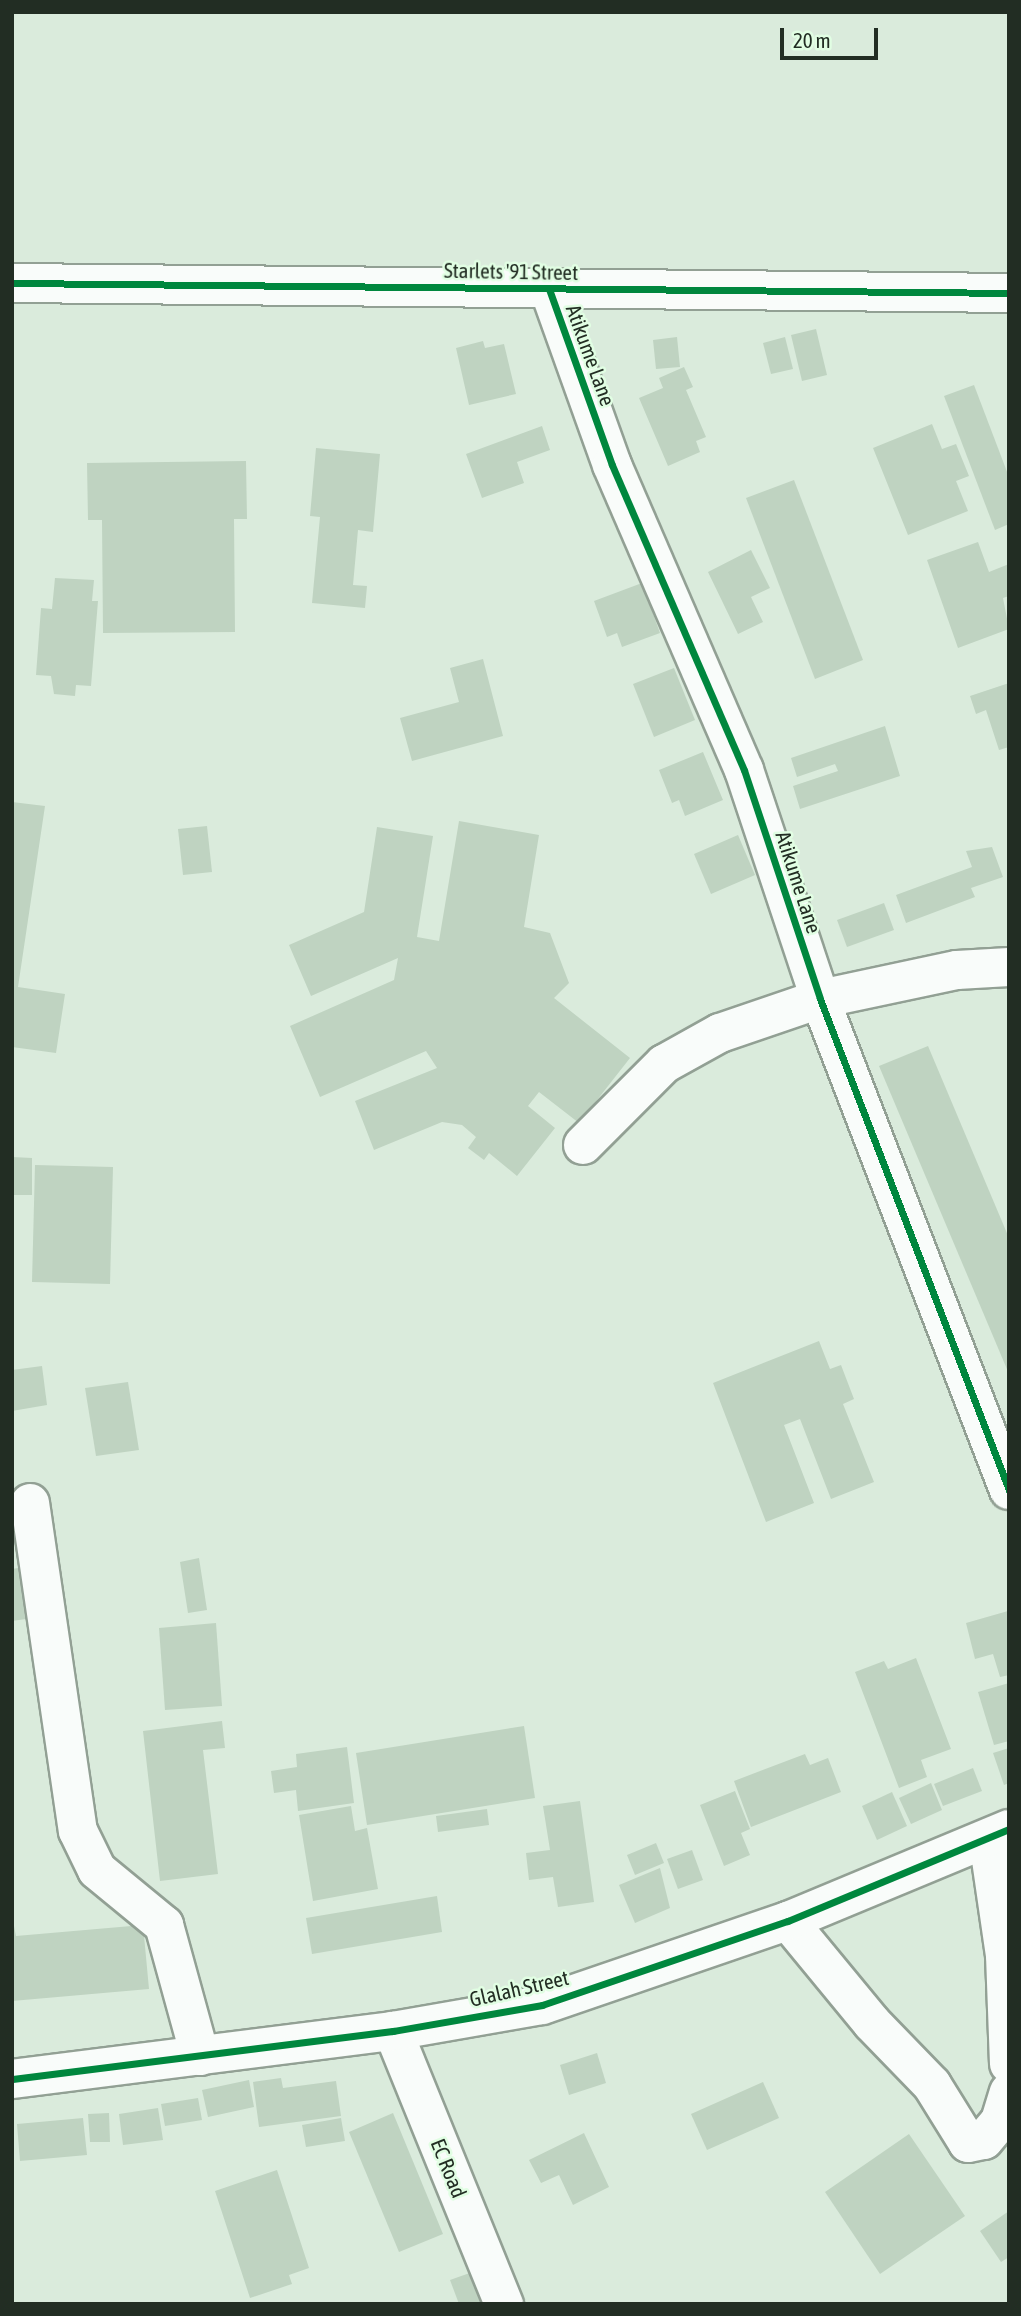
<!DOCTYPE html>
<style>
body{margin:0}
#map{position:relative;width:1021px;height:2316px;overflow:hidden;background:#daebdc;font-family:"Asap Condensed",sans-serif}
div>[style]{position:absolute}
.building>*{inset:0;background:#bfd3c1}
.roads{filter:drop-shadow(2px 0 #92a094) drop-shadow(-2px 0 #92a094) drop-shadow(0 2px #92a094) drop-shadow(0 -2px #92a094)}
.minor>*{height:38px;margin:-19px;padding:0 19px;transform-origin:19px;border-radius:19px;background:#f9fcfa}
.cycleway>*{height:7px;margin:-3.5px;padding:0 3.5px;transform-origin:3.5px;border-radius:3.5px;background:#00873e}
span{translate:-50% -50%;white-space:nowrap;text-align:center;line-height:1.15;-webkit-text-stroke:5px #e1fee3;paint-order:stroke}
.street-label{font-size:21px;color:#222d23}
.frame{position:absolute;inset:0;border:14px solid #222d23;pointer-events:none}
.scale{position:absolute;left:780px;top:28px;width:98px;height:32px;box-sizing:border-box;border:4px solid #222d23;border-top:0;padding-left:9px;font-size:21px;line-height:24px;white-space:nowrap;color:#222d23;-webkit-text-stroke:5px #e1fee3;paint-order:stroke}
</style>
<div id="map">
<div class="building">
<i style="clip-path:polygon(816px 329px,827px 375px,802px 381px,791px 335px)"></i>
<i style="clip-path:polygon(677px 337px,680px 367px,656px 369px,653px 340px)"></i>
<i style="clip-path:polygon(785px 337px,793px 369px,771px 374px,763px 343px)"></i>
<i style="clip-path:polygon(483px 341px,485px 348px,504px 344px,516px 394px,469px 405px,456px 348px)"></i>
<i style="clip-path:polygon(684px 367px,693px 387px,686px 390px,706px 437px,696px 441px,700px 452px,668px 466px,639px 398px,663px 388px,659px 378px)"></i>
<i style="clip-path:polygon(974px 385px,1009px 477px,1009px 524px,995px 530px,944px 396px)"></i>
<i style="clip-path:polygon(932px 424px,942px 449px,956px 444px,969px 476px,956px 481px,968px 511px,908px 535px,873px 448px)"></i>
<i style="clip-path:polygon(542px 426px,550px 450px,517px 462px,524px 483px,482px 498px,466px 454px)"></i>
<i style="clip-path:polygon(316px 448px,380px 454px,373px 532px,358px 530px,353px 585px,367px 586px,365px 608px,312px 603px,320px 517px,310px 516px)"></i>
<i style="clip-path:polygon(246px 461px,247px 519px,234px 519px,235px 632px,103px 633px,102px 520px,88px 520px,87px 463px)"></i>
<i style="clip-path:polygon(794px 480px,863px 660px,815px 679px,746px 498px)"></i>
<i style="clip-path:polygon(978px 542px,989px 572px,1009px 564px,1009px 596px,1003px 598px,1009px 629px,958px 648px,927px 560px)"></i>
<i style="clip-path:polygon(751px 550px,770px 588px,751px 597px,763px 622px,738px 634px,708px 572px)"></i>
<i style="clip-path:polygon(55px 578px,94px 580px,92px 601px,98px 601px,91px 686px,76px 685px,75px 696px,54px 694px,51px 676px,36px 675px,41px 608px,52px 609px)"></i>
<i style="clip-path:polygon(642px 583px,660px 633px,622px 647px,617px 633px,607px 637px,594px 601px)"></i>
<i style="clip-path:polygon(483px 659px,503px 736px,412px 761px,400px 718px,459px 702px,450px 668px)"></i>
<i style="clip-path:polygon(674px 668px,695px 720px,654px 737px,633px 684px)"></i>
<i style="clip-path:polygon(1009px 683px,1009px 747px,999px 750px,986px 710px,976px 714px,970px 696px)"></i>
<i style="clip-path:polygon(885px 726px,900px 776px,800px 809px,793px 786px,838px 771px,835px 764px,797px 777px,791px 758px)"></i>
<i style="clip-path:polygon(703px 752px,723px 800px,685px 816px,679px 800px,672px 803px,659px 770px)"></i>
<i style="clip-path:polygon(12px 802px,45px 806px,18px 987px,65px 994px,56px 1053px,12px 1047px)"></i>
<i style="clip-path:polygon(459px 821px,539px 835px,524px 927px,550px 933px,569px 983px,554px 998px,630px 1058px,579px 1123px,539px 1092px,528px 1106px,555px 1128px,517px 1176px,489px 1153px,484px 1160px,468px 1148px,476px 1137px,462px 1125px,442px 1122px,374px 1150px,355px 1101px,437px 1068px,426px 1051px,320px 1097px,290px 1026px,394px 980px,398px 958px,311px 996px,289px 945px,364px 912px,377px 827px,433px 836px,417px 937px,439px 941px)"></i>
<i style="clip-path:polygon(207px 826px,212px 872px,183px 875px,178px 829px)"></i>
<i style="clip-path:polygon(738px 835px,755px 875px,711px 894px,694px 854px)"></i>
<i style="clip-path:polygon(992px 847px,1003px 877px,971px 888px,975px 897px,906px 923px,896px 895px,972px 867px,966px 851px)"></i>
<i style="clip-path:polygon(884px 903px,894px 930px,847px 947px,837px 920px)"></i>
<i style="clip-path:polygon(928px 1046px,1009px 1238px,1009px 1374px,879px 1066px)"></i>
<i style="clip-path:polygon(12px 1157px,32px 1158px,32px 1195px,12px 1195px)"></i>
<i style="clip-path:polygon(35px 1165px,113px 1167px,110px 1284px,32px 1282px)"></i>
<i style="clip-path:polygon(819px 1341px,830px 1369px,841px 1365px,854px 1399px,843px 1404px,874px 1482px,831px 1499px,800px 1419px,784px 1425px,814px 1503px,766px 1522px,713px 1383px)"></i>
<i style="clip-path:polygon(42px 1366px,47px 1405px,12px 1411px,12px 1370px)"></i>
<i style="clip-path:polygon(128px 1382px,139px 1450px,96px 1456px,85px 1388px)"></i>
<i style="clip-path:polygon(199px 1558px,207px 1610px,188px 1613px,180px 1562px)"></i>
<i style="clip-path:polygon(18px 1568px,26px 1619px,12px 1621px,12px 1569px)"></i>
<i style="clip-path:polygon(1008px 1611px,1009px 1675px,1000px 1677px,993px 1654px,975px 1659px,966px 1623px)"></i>
<i style="clip-path:polygon(216px 1623px,222px 1706px,165px 1710px,159px 1628px)"></i>
<i style="clip-path:polygon(916px 1658px,951px 1749px,921px 1760px,927px 1777px,899px 1788px,855px 1672px,884px 1661px,888px 1669px)"></i>
<i style="clip-path:polygon(1009px 1683px,1009px 1741px,994px 1745px,978px 1692px)"></i>
<i style="clip-path:polygon(222px 1721px,225px 1748px,203px 1750px,218px 1874px,160px 1881px,143px 1731px)"></i>
<i style="clip-path:polygon(524px 1726px,535px 1798px,367px 1825px,356px 1753px)"></i>
<i style="clip-path:polygon(347px 1747px,354px 1803px,298px 1811px,296px 1790px,274px 1793px,271px 1771px,297px 1767px,296px 1754px)"></i>
<i style="clip-path:polygon(1009px 1748px,1009px 1783px,1004px 1785px,993px 1753px)"></i>
<i style="clip-path:polygon(805px 1754px,810px 1765px,828px 1758px,841px 1792px,751px 1827px,734px 1781px)"></i>
<i style="clip-path:polygon(973px 1768px,982px 1791px,943px 1806px,934px 1784px)"></i>
<i style="clip-path:polygon(931px 1783px,942px 1810px,911px 1824px,899px 1798px)"></i>
<i style="clip-path:polygon(735px 1791px,750px 1829px,741px 1833px,750px 1855px,724px 1866px,700px 1805px)"></i>
<i style="clip-path:polygon(892px 1792px,907px 1826px,877px 1840px,862px 1806px)"></i>
<i style="clip-path:polygon(580px 1801px,594px 1902px,558px 1907px,553px 1877px,529px 1880px,526px 1853px,550px 1850px,543px 1806px)"></i>
<i style="clip-path:polygon(351px 1806px,355px 1831px,367px 1828px,378px 1889px,313px 1901px,299px 1815px)"></i>
<i style="clip-path:polygon(487px 1809px,489px 1825px,438px 1832px,436px 1816px)"></i>
<i style="clip-path:polygon(656px 1843px,664px 1863px,635px 1875px,627px 1855px)"></i>
<i style="clip-path:polygon(692px 1850px,703px 1880px,678px 1889px,667px 1859px)"></i>
<i style="clip-path:polygon(660px 1868px,670px 1908px,635px 1923px,619px 1885px)"></i>
<i style="clip-path:polygon(437px 1896px,442px 1932px,312px 1954px,306px 1918px)"></i>
<i style="clip-path:polygon(12px 1916px,16px 1936px,143px 1925px,149px 1989px,12px 2001px)"></i>
<i style="clip-path:polygon(597px 2053px,606px 2083px,569px 2095px,560px 2065px)"></i>
<i style="clip-path:polygon(281px 2078px,283px 2088px,336px 2081px,341px 2116px,259px 2127px,253px 2082px)"></i>
<i style="clip-path:polygon(249px 2080px,254px 2107px,208px 2117px,202px 2090px)"></i>
<i style="clip-path:polygon(763px 2082px,779px 2118px,707px 2150px,691px 2114px)"></i>
<i style="clip-path:polygon(198px 2098px,202px 2120px,165px 2126px,161px 2104px)"></i>
<i style="clip-path:polygon(158px 2108px,163px 2140px,123px 2145px,119px 2114px)"></i>
<i style="clip-path:polygon(109px 2113px,110px 2142px,90px 2142px,88px 2114px)"></i>
<i style="clip-path:polygon(393px 2113px,443px 2234px,399px 2252px,349px 2132px)"></i>
<i style="clip-path:polygon(83px 2118px,87px 2155px,20px 2161px,17px 2124px)"></i>
<i style="clip-path:polygon(341px 2118px,345px 2141px,306px 2147px,302px 2125px)"></i>
<i style="clip-path:polygon(584px 2133px,609px 2187px,573px 2205px,559px 2175px,541px 2183px,529px 2160px)"></i>
<i style="clip-path:polygon(909px 2134px,965px 2216px,880px 2274px,825px 2192px)"></i>
<i style="clip-path:polygon(277px 2170px,309px 2268px,289px 2275px,292px 2284px,250px 2298px,215px 2191px)"></i>
<i style="clip-path:polygon(1009px 2211px,1009px 2257px,1001px 2262px,980px 2231px)"></i>
<i style="clip-path:polygon(481px 2269px,502px 2304px,459px 2304px,450px 2280px)"></i>
</div>
<div class="roads">
<div class="minor">
<i style="left:12px;top:283px;width:997px;rotate:0.57deg"></i>
<i style="left:549px;top:289px;width:187px;rotate:70.3deg"></i>
<i style="left:612px;top:465px;width:332px;rotate:66.6deg"></i>
<i style="left:744px;top:770px;width:241px;rotate:71.6deg"></i>
<i style="left:820px;top:999px;width:526px;rotate:68.95deg"></i>
<i style="left:583px;top:1145px;width:115px;rotate:-45deg"></i>
<i style="left:664px;top:1064px;width:64px;rotate:-29deg"></i>
<i style="left:720px;top:1033px;width:106px;rotate:-18.8deg"></i>
<i style="left:820px;top:999px;width:140px;rotate:-12deg"></i>
<i style="left:957px;top:970px;width:52px;rotate:-3.3deg"></i>
<i style="left:30px;top:1503px;width:331px;rotate:81.7deg"></i>
<i style="left:78px;top:1831px;width:43px;rotate:64deg"></i>
<i style="left:97px;top:1870px;width:87px;rotate:39.4deg"></i>
<i style="left:164px;top:1925px;width:136px;rotate:74.6deg"></i>
<i style="left:988px;top:1839px;width:117px;rotate:81.7deg"></i>
<i style="left:1005px;top:1955px;width:109px;rotate:87.9deg"></i>
<i style="left:788px;top:1921px;width:132px;rotate:50.5deg"></i>
<i style="left:872px;top:2023px;width:86px;rotate:45.9deg"></i>
<i style="left:932px;top:2085px;width:68px;rotate:58.2deg"></i>
<i style="left:968px;top:2143px;width:16px;rotate:-11deg"></i>
<i style="left:984px;top:2140px;width:25px;rotate:-50deg"></i>
<i style="left:1000px;top:2121px;width:30px;rotate:-73deg"></i>
<i style="left:393px;top:2031px;width:295px;rotate:67.9deg"></i>
<i style="left:12px;top:2079px;width:384px;rotate:-7.2deg"></i>
<i style="left:393px;top:2031px;width:151px;rotate:-9.9deg"></i>
<i style="left:542px;top:2005px;width:260px;rotate:-18.9deg"></i>
<i style="left:788px;top:1921px;width:239px;rotate:-22.6deg"></i>
</div>
</div>
<div class="cycleway">
<i style="left:12px;top:283px;width:997px;rotate:0.57deg"></i>
<i style="left:549px;top:289px;width:187px;rotate:70.3deg"></i>
<i style="left:612px;top:465px;width:332px;rotate:66.6deg"></i>
<i style="left:744px;top:770px;width:241px;rotate:71.6deg"></i>
<i style="left:820px;top:999px;width:526px;rotate:68.95deg"></i>
<i style="left:12px;top:2079px;width:384px;rotate:-7.2deg"></i>
<i style="left:393px;top:2031px;width:151px;rotate:-9.9deg"></i>
<i style="left:542px;top:2005px;width:260px;rotate:-18.9deg"></i>
<i style="left:788px;top:1921px;width:239px;rotate:-22.6deg"></i>
</div>
<div class="street-label">
<span style="left:511px;top:271px;rotate:1deg">Starlets '91 Street</span>
<span style="left:591px;top:355px;rotate:70deg">Atikume Lane</span>
<span style="left:799px;top:882px;rotate:72deg">Atikume Lane</span>
<span style="left:519px;top:1988px;rotate:-13deg">Glalah Street</span>
<span style="left:449px;top:2168px;rotate:68deg">EC Road</span>
</div>
<div class="frame"></div>
<div class="scale">20 m</div>
</div>
